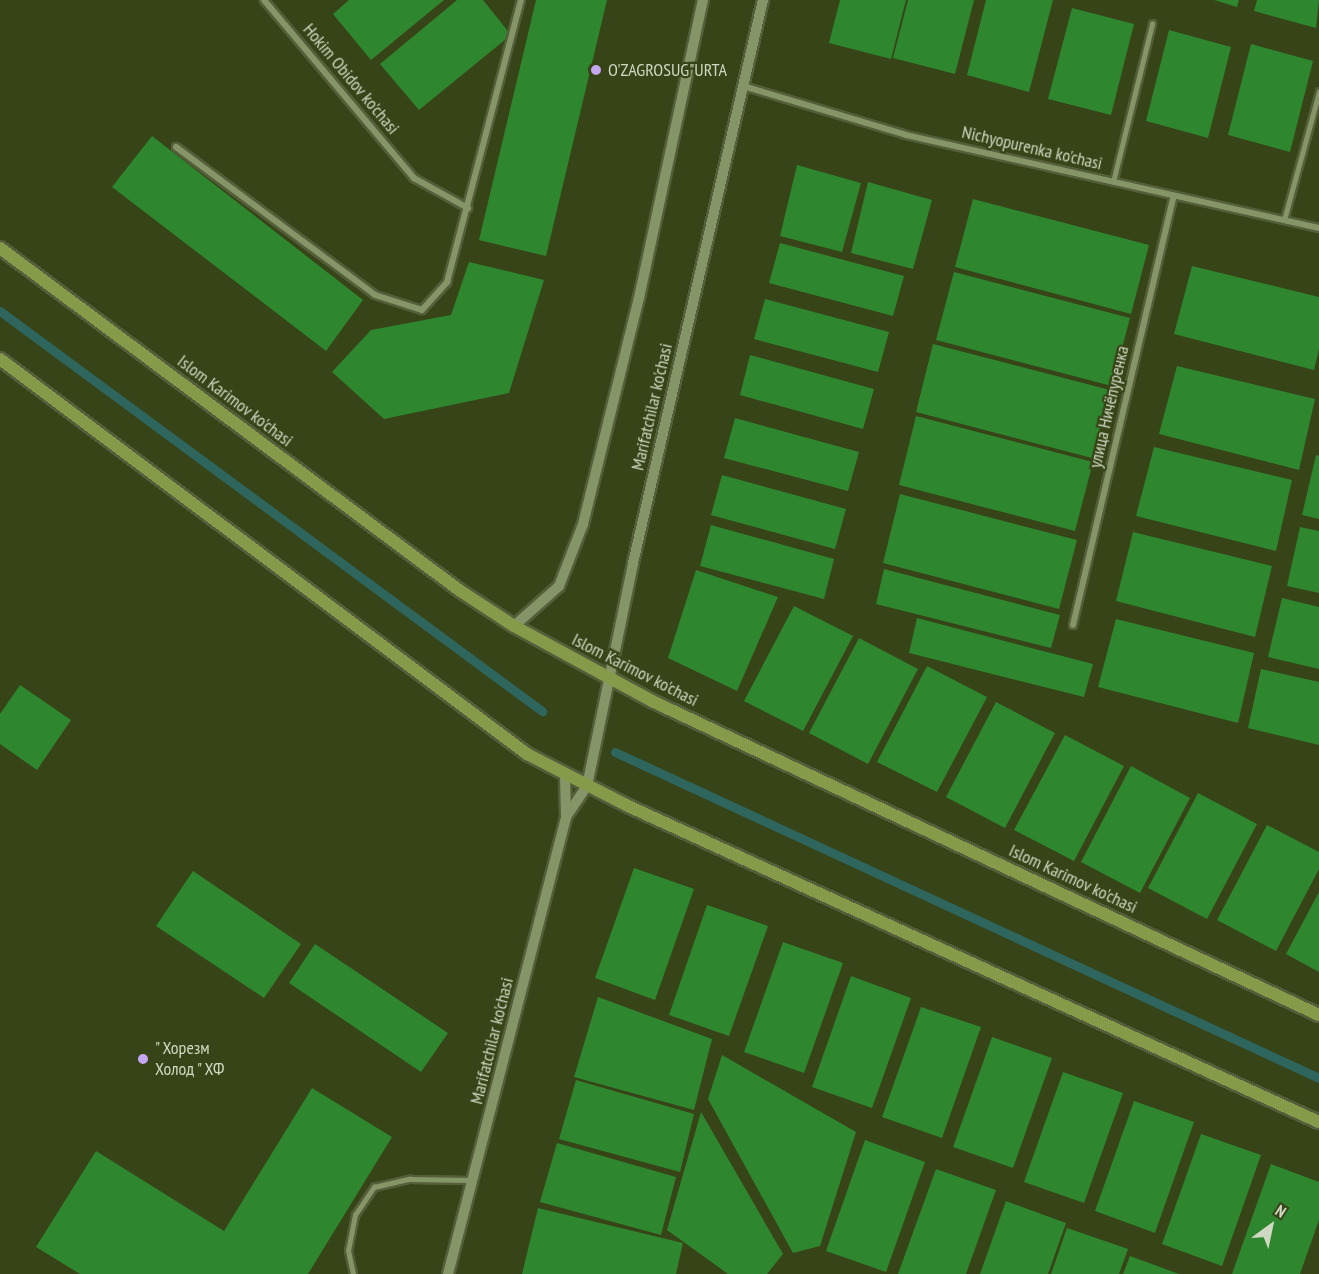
<!DOCTYPE html>
<meta charset="utf-8">
<style>
body{margin:0}
#map{position:relative;width:1319px;height:1274px;overflow:hidden;background:#374418;font-family:"PT Sans Narrow",sans-serif}
div>[style]{position:absolute}
.stream>*{height:9px;margin:-4.5px;padding:0 4.5px;transform-origin:4.5px;border-radius:4.5px;background:#2e655d}
.building>*{inset:0;background:#2e862e}
.roads{filter:drop-shadow(2px 0 #545e3a) drop-shadow(-2px 0 #545e3a) drop-shadow(0 2px #545e3a) drop-shadow(0 -2px #545e3a)}
.service>*{height:4.5px;margin:-2.25px;padding:0 2.25px;transform-origin:2.25px;border-radius:2.25px;background:#869567}
.minor>*{height:6px;margin:-3px;padding:0 3px;transform-origin:3px;border-radius:3px;background:#869567}
.tertiary>*{height:10px;margin:-5px;padding:0 5px;transform-origin:5px;border-radius:5px;background:#869567}
.secondary>*{height:12px;margin:-6px;padding:0 6px;transform-origin:6px;border-radius:6px;background:#869b4a}
.dots>*{width:16px;height:16px;translate:-50% -50%;box-sizing:border-box;border:3px solid #374418;border-radius:50%}
span{translate:-50% -50%;white-space:nowrap;text-align:center;line-height:1.15;-webkit-text-stroke:4.5px #374418;paint-order:stroke}
.poi-label{font-size:18px;color:#cfd8c0}
.left{translate:0 -50%;text-align:left}
.street-label{font-size:18px;color:#cfd8c0}
.north{position:absolute;left:1241px;top:1196px;width:60px;height:60px;-webkit-text-stroke:4px #374418;paint-order:stroke;rotate:33deg;font-size:16px;font-weight:700;line-height:24px;text-align:center;color:#cfd8c0}
.north::after{content:'';display:block;margin:auto;width:21px;height:27px;background:#cfd8c0;clip-path:polygon(50% 0,100% 100%,50% 72%,0 100%)}
</style>
<div id="map">
<div class="stream">
<i style="left:0;top:311px;width:674px;rotate:36.43deg"></i>
<i style="left:615px;top:752px;width:776px;rotate:24.85deg"></i>
</div>
<div class="building">
<i style="clip-path:polygon(349px 0,444px 0,371px 60px,333px 14px)"></i>
<i style="clip-path:polygon(457px 0,483px 0,511px 35px,419px 110px,380px 64px)"></i>
<i style="clip-path:polygon(536px 0,607px 0,546px 256px,479px 240px)"></i>
<i style="clip-path:polygon(840px 0,906px 0,891px 59px,829px 43px)"></i>
<i style="clip-path:polygon(908px 0,974px 0,955px 74px,893px 58px)"></i>
<i style="clip-path:polygon(986px 0,1053px 0,1029px 92px,967px 75px)"></i>
<i style="clip-path:polygon(1214px 0,1239px 0,1237px 7px)"></i>
<i style="clip-path:polygon(1257px 0,1319px 0,1316px 28px,1254px 11px)"></i>
<i style="clip-path:polygon(1072px 8px,1134px 24px,1111px 115px,1048px 99px)"></i>
<i style="clip-path:polygon(1169px 30px,1231px 47px,1208px 138px,1146px 121px)"></i>
<i style="clip-path:polygon(1251px 44px,1313px 61px,1290px 152px,1228px 135px)"></i>
<i style="clip-path:polygon(152px 136px,363px 300px,326px 351px,112px 187px)"></i>
<i style="clip-path:polygon(797px 165px,861px 183px,842px 252px,780px 236px)"></i>
<i style="clip-path:polygon(868px 182px,932px 200px,913px 269px,851px 253px)"></i>
<i style="clip-path:polygon(973px 199px,1149px 245px,1131px 314px,955px 267px)"></i>
<i style="clip-path:polygon(780px 243px,904px 276px,893px 316px,769px 283px)"></i>
<i style="clip-path:polygon(469px 262px,544px 280px,509px 393px,384px 419px,332px 372px,371px 330px,451px 315px)"></i>
<i style="clip-path:polygon(1192px 266px,1319px 297px,1319px 349px,1314px 370px,1174px 334px)"></i>
<i style="clip-path:polygon(954px 272px,1130px 318px,1112px 386px,936px 340px)"></i>
<i style="clip-path:polygon(765px 299px,889px 332px,878px 372px,754px 339px)"></i>
<i style="clip-path:polygon(933px 344px,1110px 390px,1092px 458px,916px 412px)"></i>
<i style="clip-path:polygon(750px 355px,874px 389px,863px 429px,740px 395px)"></i>
<i style="clip-path:polygon(1177px 366px,1315px 399px,1299px 470px,1159px 434px)"></i>
<i style="clip-path:polygon(916px 416px,1093px 462px,1075px 531px,899px 485px)"></i>
<i style="clip-path:polygon(735px 418px,859px 452px,848px 491px,724px 458px)"></i>
<i style="clip-path:polygon(1154px 447px,1292px 480px,1276px 551px,1136px 516px)"></i>
<i style="clip-path:polygon(1316px 455px,1319px 456px,1319px 519px,1302px 515px)"></i>
<i style="clip-path:polygon(722px 475px,846px 509px,835px 549px,711px 515px)"></i>
<i style="clip-path:polygon(900px 494px,1077px 540px,1059px 609px,883px 563px)"></i>
<i style="clip-path:polygon(711px 525px,834px 559px,824px 599px,700px 566px)"></i>
<i style="clip-path:polygon(1300px 527px,1319px 531px,1319px 593px,1287px 586px)"></i>
<i style="clip-path:polygon(1133px 532px,1272px 566px,1255px 637px,1116px 601px)"></i>
<i style="clip-path:polygon(884px 569px,1060px 615px,1051px 648px,876px 604px)"></i>
<i style="clip-path:polygon(696px 570px,778px 597px,737px 691px,668px 658px)"></i>
<i style="clip-path:polygon(1282px 598px,1319px 607px,1319px 669px,1268px 657px)"></i>
<i style="clip-path:polygon(794px 606px,853px 636px,803px 731px,744px 701px)"></i>
<i style="clip-path:polygon(917px 618px,1093px 664px,1084px 697px,909px 653px)"></i>
<i style="clip-path:polygon(1116px 619px,1254px 653px,1238px 723px,1098px 687px)"></i>
<i style="clip-path:polygon(859px 638px,918px 669px,868px 764px,809px 733px)"></i>
<i style="clip-path:polygon(927px 666px,987px 697px,937px 792px,877px 762px)"></i>
<i style="clip-path:polygon(1261px 669px,1319px 682px,1319px 745px,1248px 728px)"></i>
<i style="clip-path:polygon(20px 685px,71px 720px,37px 770px,0 744px,0 714px)"></i>
<i style="clip-path:polygon(996px 702px,1055px 733px,1005px 828px,946px 797px)"></i>
<i style="clip-path:polygon(1065px 735px,1124px 766px,1074px 861px,1014px 830px)"></i>
<i style="clip-path:polygon(1131px 766px,1190px 798px,1140px 893px,1081px 862px)"></i>
<i style="clip-path:polygon(1198px 793px,1257px 824px,1207px 919px,1148px 888px)"></i>
<i style="clip-path:polygon(1267px 825px,1319px 852px,1319px 869px,1276px 951px,1217px 920px)"></i>
<i style="clip-path:polygon(634px 868px,694px 889px,655px 1000px,595px 978px)"></i>
<i style="clip-path:polygon(193px 871px,301px 944px,264px 998px,156px 926px)"></i>
<i style="clip-path:polygon(1319px 892px,1319px 972px,1286px 954px)"></i>
<i style="clip-path:polygon(707px 905px,768px 926px,729px 1036px,669px 1015px)"></i>
<i style="clip-path:polygon(783px 942px,843px 963px,804px 1073px,744px 1052px)"></i>
<i style="clip-path:polygon(315px 944px,448px 1033px,421px 1072px,289px 983px)"></i>
<i style="clip-path:polygon(851px 976px,911px 998px,872px 1108px,812px 1087px)"></i>
<i style="clip-path:polygon(598px 997px,712px 1039px,694px 1110px,574px 1077px)"></i>
<i style="clip-path:polygon(921px 1007px,981px 1027px,942px 1138px,882px 1117px)"></i>
<i style="clip-path:polygon(992px 1037px,1052px 1058px,1013px 1168px,953px 1147px)"></i>
<i style="clip-path:polygon(722px 1055px,856px 1132px,820px 1246px,793px 1253px,708px 1099px)"></i>
<i style="clip-path:polygon(1063px 1072px,1123px 1093px,1084px 1203px,1024px 1182px)"></i>
<i style="clip-path:polygon(576px 1080px,694px 1114px,680px 1172px,559px 1139px)"></i>
<i style="clip-path:polygon(312px 1088px,392px 1137px,308px 1274px,80px 1274px,36px 1247px,96px 1151px,224px 1231px)"></i>
<i style="clip-path:polygon(1134px 1101px,1194px 1122px,1155px 1233px,1095px 1211px)"></i>
<i style="clip-path:polygon(701px 1112px,783px 1254px,767px 1274px,728px 1274px,667px 1230px)"></i>
<i style="clip-path:polygon(1201px 1134px,1261px 1155px,1222px 1266px,1162px 1244px)"></i>
<i style="clip-path:polygon(865px 1140px,925px 1162px,886px 1272px,826px 1251px)"></i>
<i style="clip-path:polygon(557px 1143px,676px 1177px,661px 1235px,540px 1202px)"></i>
<i style="clip-path:polygon(1271px 1164px,1319px 1182px,1319px 1220px,1300px 1274px,1232px 1274px)"></i>
<i style="clip-path:polygon(936px 1169px,996px 1190px,966px 1274px,898px 1274px)"></i>
<i style="clip-path:polygon(1006px 1201px,1066px 1223px,1048px 1274px,980px 1274px)"></i>
<i style="clip-path:polygon(538px 1208px,683px 1243px,676px 1274px,522px 1274px)"></i>
<i style="clip-path:polygon(1067px 1228px,1128px 1249px,1119px 1274px,1051px 1274px)"></i>
<i style="clip-path:polygon(1130px 1256px,1179px 1274px,1123px 1274px)"></i>
</div>
<div class="roads">
<div class="service">
<i style="left:1113px;top:182px;width:163px;rotate:-76.1deg"></i>
<i style="left:1284px;top:220px;width:133px;rotate:-74.7deg"></i>
<i style="left:353px;top:1274px;width:24px;rotate:-102deg"></i>
<i style="left:348px;top:1251px;width:37px;rotate:-79deg"></i>
<i style="left:355px;top:1215px;width:34px;rotate:-56deg"></i>
<i style="left:374px;top:1187px;width:37px;rotate:-13deg"></i>
<i style="left:410px;top:1179px;width:61px;rotate:0.9deg"></i>
</div>
<div class="minor">
<i style="left:264px;top:0;width:233px;rotate:49.9deg"></i>
<i style="left:414px;top:178px;width:62px;rotate:29.1deg"></i>
<i style="left:743px;top:86px;width:170px;rotate:16.7deg"></i>
<i style="left:906px;top:135px;width:423px;rotate:12.7deg"></i>
<i style="left:176px;top:147px;width:248px;rotate:36.6deg"></i>
<i style="left:375px;top:295px;width:49px;rotate:17.7deg"></i>
<i style="left:422px;top:310px;width:38px;rotate:-48deg"></i>
<i style="left:447px;top:282px;width:292px;rotate:-75.3deg"></i>
<i style="left:1073px;top:625px;width:441px;rotate:-76.8deg"></i>
</div>
<div class="tertiary">
<i style="left:514px;top:626px;width:60px;rotate:-41.6deg"></i>
<i style="left:559px;top:586px;width:66px;rotate:-68.8deg"></i>
<i style="left:583px;top:524px;width:233px;rotate:-76.1deg"></i>
<i style="left:639px;top:298px;width:305px;rotate:-77.9deg"></i>
<i style="left:566px;top:817px;width:37px;rotate:-56deg"></i>
<i style="left:587px;top:786px;width:228px;rotate:-78.3deg"></i>
<i style="left:633px;top:563px;width:578px;rotate:-77deg"></i>
<i style="left:448px;top:1274px;width:472px;rotate:-75.5deg"></i>
<i style="left:566px;top:817px;width:41px;rotate:-91.4deg"></i>
</div>
<div class="secondary">
<i style="left:0;top:248px;width:572px;rotate:36.69deg"></i>
<i style="left:459px;top:590px;width:66px;rotate:33.2deg"></i>
<i style="left:514px;top:626px;width:159px;rotate:28.5deg"></i>
<i style="left:654px;top:702px;width:735px;rotate:25.21deg"></i>
<i style="left:0;top:359px;width:659px;rotate:36.85deg"></i>
<i style="left:527px;top:754px;width:114px;rotate:27.2deg"></i>
<i style="left:628px;top:806px;width:760px;rotate:24.58deg"></i>
</div>
</div>
<div class="dots">
<i style="left:596px;top:70px;background:#c5a6f0"></i>
<i style="left:143px;top:1059px;background:#c5a6f0"></i>
</div>
<div class="poi-label">
<span class="left" style="left:608px;top:70px">O'ZAGROSUG"URTA</span>
<span class="left" style="left:155px;top:1059px">" Хорезм<br>Холод " ХФ</span>
</div>
<div class="street-label">
<span style="left:351px;top:79px;rotate:50deg">Hokim Obidov ko'chasi</span>
<span style="left:1032px;top:148px;rotate:13deg">Nichyopurenka ko'chasi</span>
<span style="left:235px;top:401px;rotate:37deg">Islom Karimov ko'chasi</span>
<span style="left:652px;top:407px;rotate:-77deg">Marifatchilar ko'chasi</span>
<span style="left:1109px;top:407px;rotate:-77deg">улица Ничёпуренка</span>
<span style="left:635px;top:670px;rotate:27deg">Islom Karimov ko'chasi</span>
<span style="left:1073px;top:879px;rotate:25deg">Islom Karimov ko'chasi</span>
<span style="left:492px;top:1041px;rotate:-76deg">Marifatchilar ko'chasi</span>
</div>
<div class="north">N</div>
</div>
